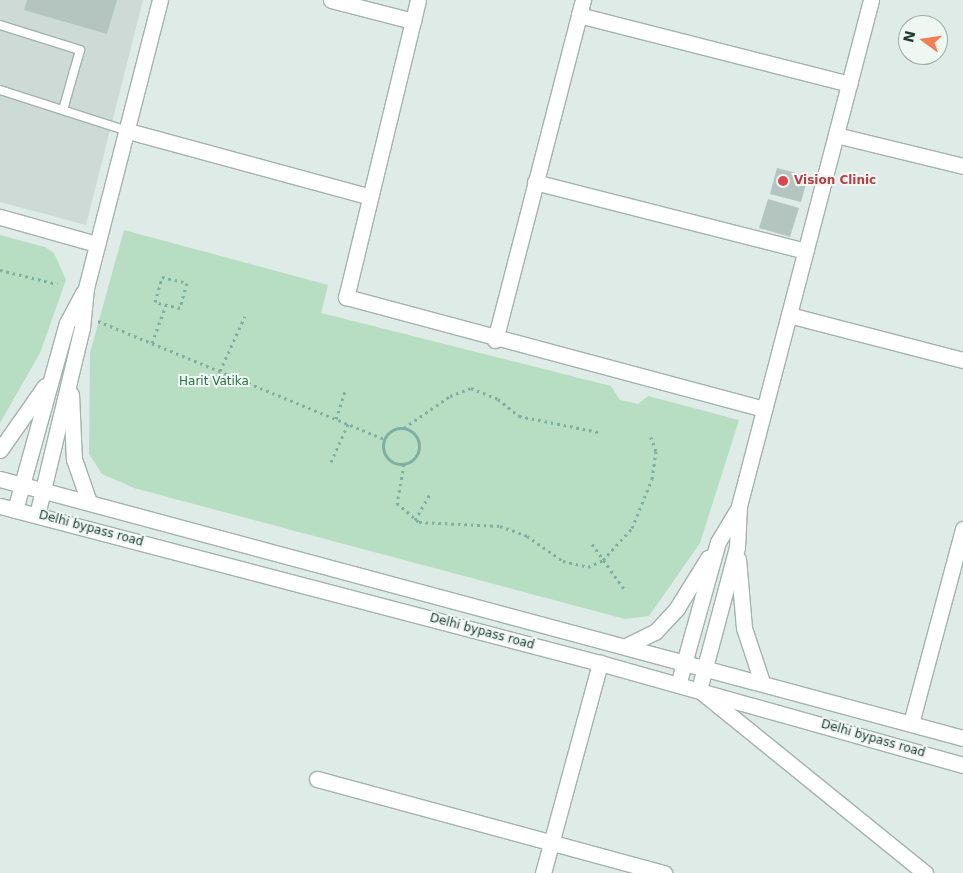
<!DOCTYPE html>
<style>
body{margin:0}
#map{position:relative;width:963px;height:873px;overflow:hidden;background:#dfebe6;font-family:"DejaVu Sans",sans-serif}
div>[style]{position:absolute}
.built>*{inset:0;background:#cddad5}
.green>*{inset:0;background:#b7ddc2}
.building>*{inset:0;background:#b4c5bf}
.path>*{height:3px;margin-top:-1.5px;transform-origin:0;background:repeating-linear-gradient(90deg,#7eafa1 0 2.5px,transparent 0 6.5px)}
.path>.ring{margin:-1.5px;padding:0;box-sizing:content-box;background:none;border:3px solid #7eafa1;border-radius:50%}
.roads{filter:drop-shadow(1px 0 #a2b3ad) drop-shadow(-1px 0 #a2b3ad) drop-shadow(0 1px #a2b3ad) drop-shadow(0 -1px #a2b3ad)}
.service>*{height:8px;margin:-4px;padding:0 4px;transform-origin:4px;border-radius:4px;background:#fff}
.minor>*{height:15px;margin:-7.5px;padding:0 7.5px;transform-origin:7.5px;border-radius:7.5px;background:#fff}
.secondary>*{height:15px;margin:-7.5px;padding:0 7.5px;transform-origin:7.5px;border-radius:7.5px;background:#fff}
.dots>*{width:14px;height:14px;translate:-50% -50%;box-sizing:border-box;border:2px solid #eff7f3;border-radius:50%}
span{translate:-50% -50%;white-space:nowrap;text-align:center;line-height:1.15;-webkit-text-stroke:4px #eff7f3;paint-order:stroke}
.health-label{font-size:12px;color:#be3a42;font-weight:700}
.left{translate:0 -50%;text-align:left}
.park-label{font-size:12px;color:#297347}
.street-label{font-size:12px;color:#1f3b34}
.north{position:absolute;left:898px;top:15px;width:50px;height:50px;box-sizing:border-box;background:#eff7f3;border:1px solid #9caca7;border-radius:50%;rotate:284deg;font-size:14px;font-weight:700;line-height:20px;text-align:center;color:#1f3b34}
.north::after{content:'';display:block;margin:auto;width:18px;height:22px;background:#f67d51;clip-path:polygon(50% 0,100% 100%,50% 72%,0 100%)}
</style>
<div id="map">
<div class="built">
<i style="clip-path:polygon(0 0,143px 0,86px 225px,0 202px)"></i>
</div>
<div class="green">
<i style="clip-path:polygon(124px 230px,328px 285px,321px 313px,611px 386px,620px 400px,638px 404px,648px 396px,739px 420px,700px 543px,649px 616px,625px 619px,134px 488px,102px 474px,89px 454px,90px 353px)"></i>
<i style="clip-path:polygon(0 235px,45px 247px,54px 253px,66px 280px,40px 353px,0 423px)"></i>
</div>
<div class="building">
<i style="clip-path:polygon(27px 0,117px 0,107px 34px,24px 10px)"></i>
<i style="clip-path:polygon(777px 168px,808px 176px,801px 202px,770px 194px)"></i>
<i style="clip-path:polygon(768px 199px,799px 208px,790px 237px,759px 228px)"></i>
</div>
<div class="path">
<i style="left:0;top:270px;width:59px;rotate:13.8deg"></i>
<i style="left:162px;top:277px;width:26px;rotate:13deg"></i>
<i style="left:187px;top:283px;width:26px;rotate:106deg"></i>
<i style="left:180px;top:308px;width:26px;rotate:-167deg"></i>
<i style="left:155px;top:302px;width:26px;rotate:-74deg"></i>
<i style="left:98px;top:321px;width:310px;rotate:22.4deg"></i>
<i style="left:152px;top:343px;width:40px;rotate:-69.8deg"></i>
<i style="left:220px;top:371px;width:60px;rotate:-65.6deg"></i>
<i style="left:336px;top:419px;width:29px;rotate:-72deg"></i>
<i style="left:404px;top:428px;width:56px;rotate:-34.8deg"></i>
<i style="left:450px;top:396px;width:22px;rotate:-21deg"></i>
<i style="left:471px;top:388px;width:29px;rotate:22deg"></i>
<i style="left:498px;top:399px;width:27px;rotate:39deg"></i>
<i style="left:519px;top:416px;width:81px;rotate:11.4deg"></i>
<i class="ring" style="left:383px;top:428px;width:33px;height:33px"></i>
<i style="left:331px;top:462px;width:42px;rotate:-65.9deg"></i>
<i style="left:404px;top:464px;width:40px;rotate:100deg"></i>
<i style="left:397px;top:503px;width:29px;rotate:41deg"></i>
<i style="left:419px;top:522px;width:81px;rotate:2.8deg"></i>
<i style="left:500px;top:526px;width:29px;rotate:20deg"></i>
<i style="left:527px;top:536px;width:44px;rotate:34.8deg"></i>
<i style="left:563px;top:561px;width:26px;rotate:13deg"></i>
<i style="left:588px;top:567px;width:17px;rotate:-25deg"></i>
<i style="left:603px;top:560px;width:43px;rotate:-47.8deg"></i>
<i style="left:632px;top:528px;width:53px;rotate:-67.8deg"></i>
<i style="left:652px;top:479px;width:28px;rotate:-82deg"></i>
<i style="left:656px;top:451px;width:15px;rotate:-110deg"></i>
<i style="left:415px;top:520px;width:30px;rotate:-60deg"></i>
<i style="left:592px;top:544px;width:57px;rotate:54.3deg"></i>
</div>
<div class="roads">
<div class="service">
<i style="left:0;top:25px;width:84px;rotate:17.4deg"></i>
<i style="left:80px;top:50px;width:62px;rotate:105.8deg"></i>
<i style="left:0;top:90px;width:134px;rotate:17.8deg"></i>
</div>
<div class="minor">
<i style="left:331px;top:0;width:85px;rotate:14.4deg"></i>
<i style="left:418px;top:0;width:306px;rotate:103.6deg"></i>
<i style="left:346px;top:297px;width:433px;rotate:15deg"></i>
<i style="left:871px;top:0;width:523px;rotate:104.62deg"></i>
<i style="left:739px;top:506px;width:41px;rotate:92.8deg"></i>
<i style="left:737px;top:547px;width:148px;rotate:104.9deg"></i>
<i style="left:699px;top:690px;width:291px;rotate:39deg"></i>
<i style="left:579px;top:15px;width:279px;rotate:14.3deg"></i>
<i style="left:128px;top:131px;width:249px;rotate:15.2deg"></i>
<i style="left:836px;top:135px;width:131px;rotate:13.7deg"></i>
<i style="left:535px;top:182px;width:279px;rotate:14.3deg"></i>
<i style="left:0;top:217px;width:101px;rotate:15.6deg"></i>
<i style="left:789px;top:315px;width:180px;rotate:14.5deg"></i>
<i style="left:495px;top:340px;width:351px;rotate:-75.5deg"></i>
<i style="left:71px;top:394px;width:65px;rotate:87.4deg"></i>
<i style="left:74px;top:459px;width:46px;rotate:70.8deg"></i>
<i style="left:0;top:450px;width:78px;rotate:-54.9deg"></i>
<i style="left:15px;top:510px;width:194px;rotate:-74.5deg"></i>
<i style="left:67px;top:323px;width:34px;rotate:-62deg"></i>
<i style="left:37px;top:515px;width:192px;rotate:-76.5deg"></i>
<i style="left:82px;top:328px;width:40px;rotate:-84.3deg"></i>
<i style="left:86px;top:288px;width:297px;rotate:-75.6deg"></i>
<i style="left:738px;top:559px;width:69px;rotate:85deg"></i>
<i style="left:744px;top:628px;width:57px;rotate:71.6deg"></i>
<i style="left:628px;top:645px;width:30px;rotate:-26deg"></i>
<i style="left:655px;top:632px;width:33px;rotate:-47deg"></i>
<i style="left:677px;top:608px;width:59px;rotate:-58.2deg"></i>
<i style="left:678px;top:685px;width:148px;rotate:-74.4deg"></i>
<i style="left:718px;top:542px;width:37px;rotate:-59deg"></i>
<i style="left:911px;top:723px;width:201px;rotate:-75deg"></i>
<i style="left:317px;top:779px;width:360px;rotate:15.2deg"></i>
<i style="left:543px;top:873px;width:218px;rotate:-74.8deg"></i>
</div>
<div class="secondary">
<i style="left:0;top:479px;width:997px;rotate:15.05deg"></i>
<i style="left:0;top:506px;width:620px;rotate:14.66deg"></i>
<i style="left:600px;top:663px;width:377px;rotate:15.7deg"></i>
</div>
</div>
<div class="dots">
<i style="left:783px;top:181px;background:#e0444e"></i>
</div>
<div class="health-label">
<span class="left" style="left:794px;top:181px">Vision Clinic</span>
</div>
<div class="park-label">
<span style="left:214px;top:382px">Harit Vatika</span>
</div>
<div class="street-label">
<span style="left:91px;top:529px;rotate:15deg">Delhi bypass road</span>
<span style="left:482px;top:632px;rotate:15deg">Delhi bypass road</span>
<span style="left:873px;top:739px;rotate:16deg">Delhi bypass road</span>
</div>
<div class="north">N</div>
</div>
